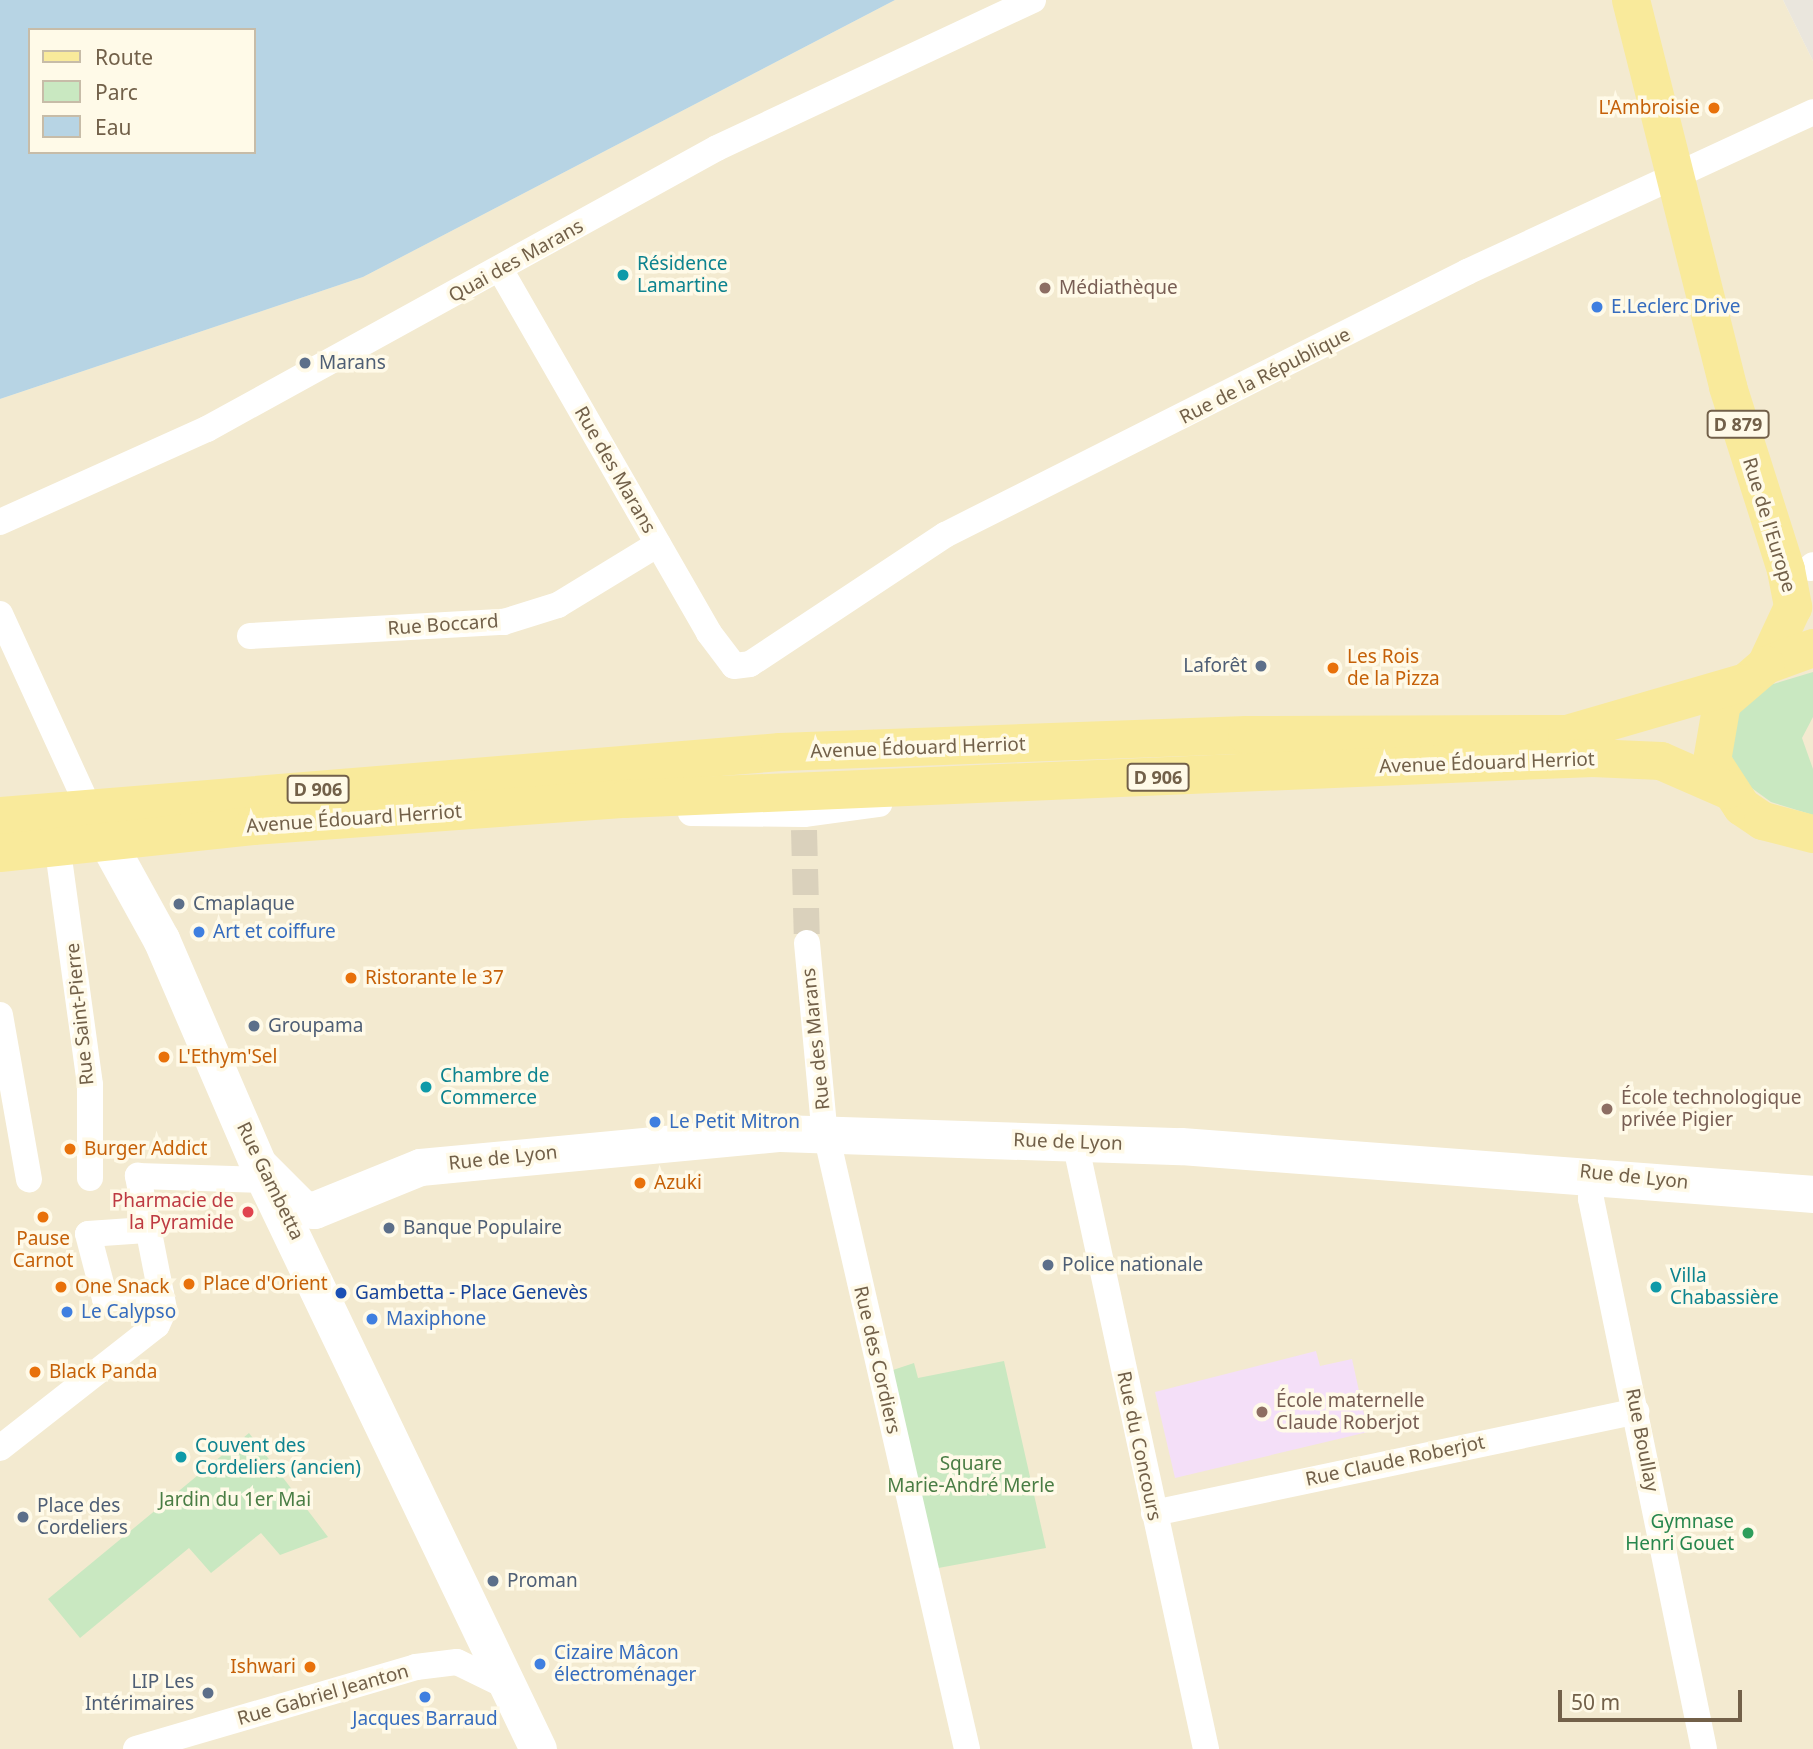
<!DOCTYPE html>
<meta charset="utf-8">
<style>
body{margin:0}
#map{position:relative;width:1813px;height:1749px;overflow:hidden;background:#fcf7e2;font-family:"Noto Sans",sans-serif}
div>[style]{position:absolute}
.residential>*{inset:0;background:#f3ead0}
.industrial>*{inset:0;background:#eae6dd}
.education>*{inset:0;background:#f4dff8}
.green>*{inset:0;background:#c9e8c1}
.water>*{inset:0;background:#b7d4e4}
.street-tunnel>*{height:26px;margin-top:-13px;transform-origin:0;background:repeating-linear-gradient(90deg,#dad1bc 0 26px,transparent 0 39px)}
.street>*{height:26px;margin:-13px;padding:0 13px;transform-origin:13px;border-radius:13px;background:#fff}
.secondary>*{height:37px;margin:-18.5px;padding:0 18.5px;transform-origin:18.5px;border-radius:18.5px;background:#fff}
.primary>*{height:38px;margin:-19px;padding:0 19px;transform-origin:19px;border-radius:19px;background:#f9ea9b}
.dots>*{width:19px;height:19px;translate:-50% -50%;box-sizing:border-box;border:4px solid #fffae8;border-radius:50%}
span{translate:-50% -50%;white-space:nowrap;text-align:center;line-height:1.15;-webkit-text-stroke:7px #fffae8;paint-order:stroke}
.shield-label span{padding:2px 5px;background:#fffae8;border:2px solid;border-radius:5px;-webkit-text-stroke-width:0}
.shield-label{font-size:18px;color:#726049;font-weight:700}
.food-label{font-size:19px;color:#c56008}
.right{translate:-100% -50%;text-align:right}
.left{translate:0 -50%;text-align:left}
.street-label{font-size:19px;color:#726049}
.culture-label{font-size:19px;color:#0d838f}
.education-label{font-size:19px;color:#785e54}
.shop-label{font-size:19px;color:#366cbe}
.service-label{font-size:19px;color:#4e5e75}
.health-label{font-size:19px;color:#be3a42}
.transit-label{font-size:19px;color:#164399}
.park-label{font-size:19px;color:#497d44}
.leisure-label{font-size:19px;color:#27864d}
.legend{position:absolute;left:28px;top:28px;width:228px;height:126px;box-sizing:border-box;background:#fffae8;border:2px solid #c7bca8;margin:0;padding:9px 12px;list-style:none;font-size:21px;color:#726049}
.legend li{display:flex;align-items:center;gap:14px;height:35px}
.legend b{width:35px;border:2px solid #c7bca8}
.scale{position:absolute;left:1558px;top:1690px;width:184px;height:32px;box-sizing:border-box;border:4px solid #726049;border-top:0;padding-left:9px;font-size:21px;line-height:24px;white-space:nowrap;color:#726049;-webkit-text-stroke:5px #fffae8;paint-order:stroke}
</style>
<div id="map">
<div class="residential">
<i style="clip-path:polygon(895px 0,1783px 0,1813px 61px,1813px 1749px,0 1749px,0 399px,363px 277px)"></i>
</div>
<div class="industrial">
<i style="clip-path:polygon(1783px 0,1813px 0,1813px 61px)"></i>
</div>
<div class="education">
<i style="clip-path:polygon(1316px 1351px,1320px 1366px,1352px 1359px,1368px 1432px,1175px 1478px,1155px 1392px)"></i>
</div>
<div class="green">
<i style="clip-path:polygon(1813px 672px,1813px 717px,1802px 738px,1813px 769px,1813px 815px,1771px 802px,1742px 781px,1733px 766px,1730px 736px,1742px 706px,1770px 685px)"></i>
<i style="clip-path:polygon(1004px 1361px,1046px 1548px,933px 1569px,890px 1371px,914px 1363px,918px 1378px)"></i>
<i style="clip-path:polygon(249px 1433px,328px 1537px,280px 1555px,261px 1533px,211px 1573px,189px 1548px,80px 1638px,48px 1599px)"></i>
</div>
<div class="water">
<i style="clip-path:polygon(evenodd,0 0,895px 0,363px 277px,0 399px,0 0,30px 30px,254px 30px,254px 152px,30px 152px,30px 30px)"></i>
</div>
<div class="street-tunnel">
<i style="left:804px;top:830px;width:113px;rotate:88.5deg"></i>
</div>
<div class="street">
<i style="left:501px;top:271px;width:418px;rotate:60.1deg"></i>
<i style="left:709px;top:633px;width:41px;rotate:52.9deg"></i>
<i style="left:734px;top:666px;width:16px;rotate:-7deg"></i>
<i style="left:750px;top:664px;width:234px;rotate:-33.5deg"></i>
<i style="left:945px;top:535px;width:585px;rotate:-26.74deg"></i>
<i style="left:1467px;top:272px;width:381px;rotate:-24.8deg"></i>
<i style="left:0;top:522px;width:227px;rotate:-24.2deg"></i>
<i style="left:207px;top:429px;width:582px;rotate:-28.85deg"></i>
<i style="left:717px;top:148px;width:349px;rotate:-25.1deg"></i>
<i style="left:1810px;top:568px;width:4px;rotate:-45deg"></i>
<i style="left:0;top:614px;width:213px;rotate:65.4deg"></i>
<i style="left:250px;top:636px;width:254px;rotate:-3.2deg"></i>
<i style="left:504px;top:622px;width:57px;rotate:-17.5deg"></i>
<i style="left:558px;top:605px;width:117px;rotate:-31.4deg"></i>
<i style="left:691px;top:813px;width:113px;rotate:0.5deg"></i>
<i style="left:804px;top:814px;width:76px;rotate:-7.6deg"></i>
<i style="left:58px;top:851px;width:236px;rotate:82.2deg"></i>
<i style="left:90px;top:1085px;width:93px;rotate:90deg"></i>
<i style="left:807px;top:943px;width:183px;rotate:84.7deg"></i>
<i style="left:824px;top:1125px;width:640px;rotate:77.09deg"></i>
<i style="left:0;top:1015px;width:167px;rotate:80deg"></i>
<i style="left:1075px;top:1142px;width:621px;rotate:77.82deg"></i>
<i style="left:1592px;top:1172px;width:27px;rotate:92deg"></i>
<i style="left:1591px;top:1199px;width:561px;rotate:78.39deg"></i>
<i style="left:146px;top:1230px;width:58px;rotate:176.1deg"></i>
<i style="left:88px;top:1234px;width:67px;rotate:75.3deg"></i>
<i style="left:105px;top:1299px;width:56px;rotate:-5.1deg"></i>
<i style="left:0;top:1448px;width:199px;rotate:-38.1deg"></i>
<i style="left:157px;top:1325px;width:17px;rotate:-66deg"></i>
<i style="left:164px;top:1309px;width:136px;rotate:-101.1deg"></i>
<i style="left:138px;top:1176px;width:127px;rotate:1.8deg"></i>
<i style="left:1154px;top:1513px;width:493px;rotate:-11.9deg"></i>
<i style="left:136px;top:1749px;width:292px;rotate:-16.3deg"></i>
<i style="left:416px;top:1667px;width:41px;rotate:-7deg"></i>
<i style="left:457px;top:1662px;width:57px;rotate:26.1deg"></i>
</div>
<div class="secondary">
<i style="left:93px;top:816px;width:141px;rotate:61.1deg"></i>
<i style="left:161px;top:939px;width:262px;rotate:66.7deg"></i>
<i style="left:265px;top:1180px;width:631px;rotate:64.37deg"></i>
<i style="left:261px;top:1167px;width:59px;rotate:45deg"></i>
<i style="left:303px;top:1209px;width:11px;rotate:5deg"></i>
<i style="left:314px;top:1210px;width:114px;rotate:-22.1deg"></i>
<i style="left:420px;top:1167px;width:362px;rotate:-5.4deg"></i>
<i style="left:780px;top:1133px;width:401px;rotate:1.9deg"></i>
<i style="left:1181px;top:1146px;width:634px;rotate:4.34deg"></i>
</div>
<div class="primary">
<i style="left:1631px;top:0;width:399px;rotate:75.9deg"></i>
<i style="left:1728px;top:387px;width:192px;rotate:72.4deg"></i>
<i style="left:1786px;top:570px;width:38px;rotate:79deg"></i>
<i style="left:1793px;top:607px;width:64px;rotate:115deg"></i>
<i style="left:1813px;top:648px;width:50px;rotate:160.1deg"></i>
<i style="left:1766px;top:665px;width:58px;rotate:139.2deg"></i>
<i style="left:1722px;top:703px;width:59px;rotate:99.8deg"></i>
<i style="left:1712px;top:761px;width:55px;rotate:56.9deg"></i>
<i style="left:1742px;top:807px;width:25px;rotate:34deg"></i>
<i style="left:1763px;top:821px;width:52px;rotate:14.6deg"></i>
<i style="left:0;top:816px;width:783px;rotate:-4.69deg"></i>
<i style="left:780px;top:752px;width:467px;rotate:-2.1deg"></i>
<i style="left:1247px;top:735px;width:320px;rotate:-0.2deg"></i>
<i style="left:1567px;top:734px;width:182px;rotate:-16.2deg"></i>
<i style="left:0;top:853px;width:254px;rotate:-6.1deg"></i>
<i style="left:253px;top:826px;width:373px;rotate:-4.2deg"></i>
<i style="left:625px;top:799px;width:969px;rotate:-2.43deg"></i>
<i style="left:1593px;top:758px;width:68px;rotate:2.5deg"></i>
<i style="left:1661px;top:761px;width:72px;rotate:23.7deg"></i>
</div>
<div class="dots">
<i style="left:1714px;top:108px;background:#e8710a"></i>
<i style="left:623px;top:275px;background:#0f9aa8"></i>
<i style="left:1045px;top:288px;background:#8d6e63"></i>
<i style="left:1597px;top:307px;background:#3f7fe0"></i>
<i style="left:305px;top:363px;background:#5c6f8a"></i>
<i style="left:1261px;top:666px;background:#5c6f8a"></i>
<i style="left:1333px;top:668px;background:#e8710a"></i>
<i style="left:179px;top:904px;background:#5c6f8a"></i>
<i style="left:199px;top:932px;background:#3f7fe0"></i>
<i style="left:351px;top:978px;background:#e8710a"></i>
<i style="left:254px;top:1026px;background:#5c6f8a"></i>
<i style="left:164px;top:1057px;background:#e8710a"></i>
<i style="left:426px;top:1087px;background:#0f9aa8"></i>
<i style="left:1607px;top:1109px;background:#8d6e63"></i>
<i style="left:655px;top:1122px;background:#3f7fe0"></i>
<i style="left:70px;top:1149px;background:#e8710a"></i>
<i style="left:640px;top:1183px;background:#e8710a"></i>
<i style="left:248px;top:1212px;background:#e0444e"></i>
<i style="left:43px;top:1217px;background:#e8710a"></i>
<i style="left:389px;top:1228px;background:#5c6f8a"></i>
<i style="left:1048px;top:1265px;background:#5c6f8a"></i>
<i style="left:189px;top:1284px;background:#e8710a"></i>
<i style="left:61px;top:1287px;background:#e8710a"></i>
<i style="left:1656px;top:1287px;background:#0f9aa8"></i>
<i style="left:341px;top:1293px;background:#1a4fb4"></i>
<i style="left:67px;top:1312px;background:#3f7fe0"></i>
<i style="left:372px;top:1319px;background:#3f7fe0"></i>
<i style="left:35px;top:1372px;background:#e8710a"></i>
<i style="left:1262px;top:1412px;background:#8d6e63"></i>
<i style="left:181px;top:1457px;background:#0f9aa8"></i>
<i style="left:23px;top:1517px;background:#5c6f8a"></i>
<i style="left:1748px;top:1533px;background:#2e9e5b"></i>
<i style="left:493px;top:1581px;background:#5c6f8a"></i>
<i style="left:540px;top:1664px;background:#3f7fe0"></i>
<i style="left:310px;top:1667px;background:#e8710a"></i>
<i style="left:208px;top:1693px;background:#5c6f8a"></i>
<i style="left:425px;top:1697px;background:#3f7fe0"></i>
</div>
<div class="shield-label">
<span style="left:1738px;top:424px">D 879</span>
<span style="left:1158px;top:777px">D 906</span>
<span style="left:318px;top:789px">D 906</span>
</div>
<div class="food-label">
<span class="right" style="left:1700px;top:108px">L'Ambroisie</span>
<span class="left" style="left:1347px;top:668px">Les Rois<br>de la Pizza</span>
<span class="left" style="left:365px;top:978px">Ristorante le 37</span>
<span class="left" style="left:178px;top:1057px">L'Ethym'Sel</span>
<span class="left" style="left:84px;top:1149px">Burger Addict</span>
<span class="left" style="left:654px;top:1183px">Azuki</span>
<span style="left:43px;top:1250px">Pause<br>Carnot</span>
<span class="left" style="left:203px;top:1284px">Place d'Orient</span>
<span class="left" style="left:75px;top:1287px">One Snack</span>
<span class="left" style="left:49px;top:1372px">Black Panda</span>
<span class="right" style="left:296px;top:1667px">Ishwari</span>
</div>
<div class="street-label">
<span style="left:516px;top:261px;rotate:-29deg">Quai des Marans</span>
<span style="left:1265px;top:376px;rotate:-27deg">Rue de la République</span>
<span style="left:615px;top:470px;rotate:60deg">Rue des Marans</span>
<span style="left:1769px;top:525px;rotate:73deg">Rue de l'Europe</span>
<span style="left:443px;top:625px;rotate:-4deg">Rue Boccard</span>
<span style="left:918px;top:748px;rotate:-2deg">Avenue Édouard Herriot</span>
<span style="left:1487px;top:763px;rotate:-2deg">Avenue Édouard Herriot</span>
<span style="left:354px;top:819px;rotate:-4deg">Avenue Édouard Herriot</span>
<span style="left:80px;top:1014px;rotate:-96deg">Rue Saint-Pierre</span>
<span style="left:816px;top:1039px;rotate:-96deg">Rue des Marans</span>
<span style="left:1068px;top:1142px;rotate:2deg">Rue de Lyon</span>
<span style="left:503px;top:1158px;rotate:-6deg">Rue de Lyon</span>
<span style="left:1634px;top:1177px;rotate:6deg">Rue de Lyon</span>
<span style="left:270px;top:1181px;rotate:64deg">Rue Gambetta</span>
<span style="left:877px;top:1360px;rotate:77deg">Rue des Cordiers</span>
<span style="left:1642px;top:1440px;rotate:79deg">Rue Boullay</span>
<span style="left:1139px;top:1446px;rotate:78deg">Rue du Concours</span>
<span style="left:1395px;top:1461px;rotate:-12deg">Rue Claude Roberjot</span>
<span style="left:323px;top:1695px;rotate:-16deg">Rue Gabriel Jeanton</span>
</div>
<div class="culture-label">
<span class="left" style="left:637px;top:275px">Résidence<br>Lamartine</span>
<span class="left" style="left:440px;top:1087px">Chambre de<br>Commerce</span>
<span class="left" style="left:1670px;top:1287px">Villa<br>Chabassière</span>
<span class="left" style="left:195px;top:1457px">Couvent des<br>Cordeliers (ancien)</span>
</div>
<div class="education-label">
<span class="left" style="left:1059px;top:288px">Médiathèque</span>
<span class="left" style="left:1621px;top:1109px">École technologique<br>privée Pigier</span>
<span class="left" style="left:1276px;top:1412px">École maternelle<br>Claude Roberjot</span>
</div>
<div class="shop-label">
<span class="left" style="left:1611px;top:307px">E.Leclerc Drive</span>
<span class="left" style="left:213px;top:932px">Art et coiffure</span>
<span class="left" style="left:669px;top:1122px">Le Petit Mitron</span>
<span class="left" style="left:81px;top:1312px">Le Calypso</span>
<span class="left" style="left:386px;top:1319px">Maxiphone</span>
<span class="left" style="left:554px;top:1664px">Cizaire Mâcon<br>électroménager</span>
<span style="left:425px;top:1719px">Jacques Barraud</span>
</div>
<div class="service-label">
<span class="left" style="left:319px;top:363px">Marans</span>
<span class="right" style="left:1247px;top:666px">Laforêt</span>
<span class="left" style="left:193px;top:904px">Cmaplaque</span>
<span class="left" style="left:268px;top:1026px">Groupama</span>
<span class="left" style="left:403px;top:1228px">Banque Populaire</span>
<span class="left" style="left:1062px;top:1265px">Police nationale</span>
<span class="left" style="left:37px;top:1517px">Place des<br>Cordeliers</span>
<span class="left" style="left:507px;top:1581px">Proman</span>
<span class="right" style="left:194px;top:1693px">LIP Les<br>Intérimaires</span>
</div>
<div class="health-label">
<span class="right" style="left:234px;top:1212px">Pharmacie de<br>la Pyramide</span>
</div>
<div class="transit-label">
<span class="left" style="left:355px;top:1293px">Gambetta - Place Genevès</span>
</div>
<div class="park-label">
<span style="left:971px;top:1475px">Square<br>Marie-André Merle</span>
<span style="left:235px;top:1500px">Jardin du 1er Mai</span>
</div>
<div class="leisure-label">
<span class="right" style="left:1734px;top:1533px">Gymnase<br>Henri Gouet</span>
</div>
<ul class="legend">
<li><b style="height:9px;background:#f9ea9b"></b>Route</li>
<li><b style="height:19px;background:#c9e8c1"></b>Parc</li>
<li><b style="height:19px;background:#b7d4e4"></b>Eau</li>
</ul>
<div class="scale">50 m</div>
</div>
